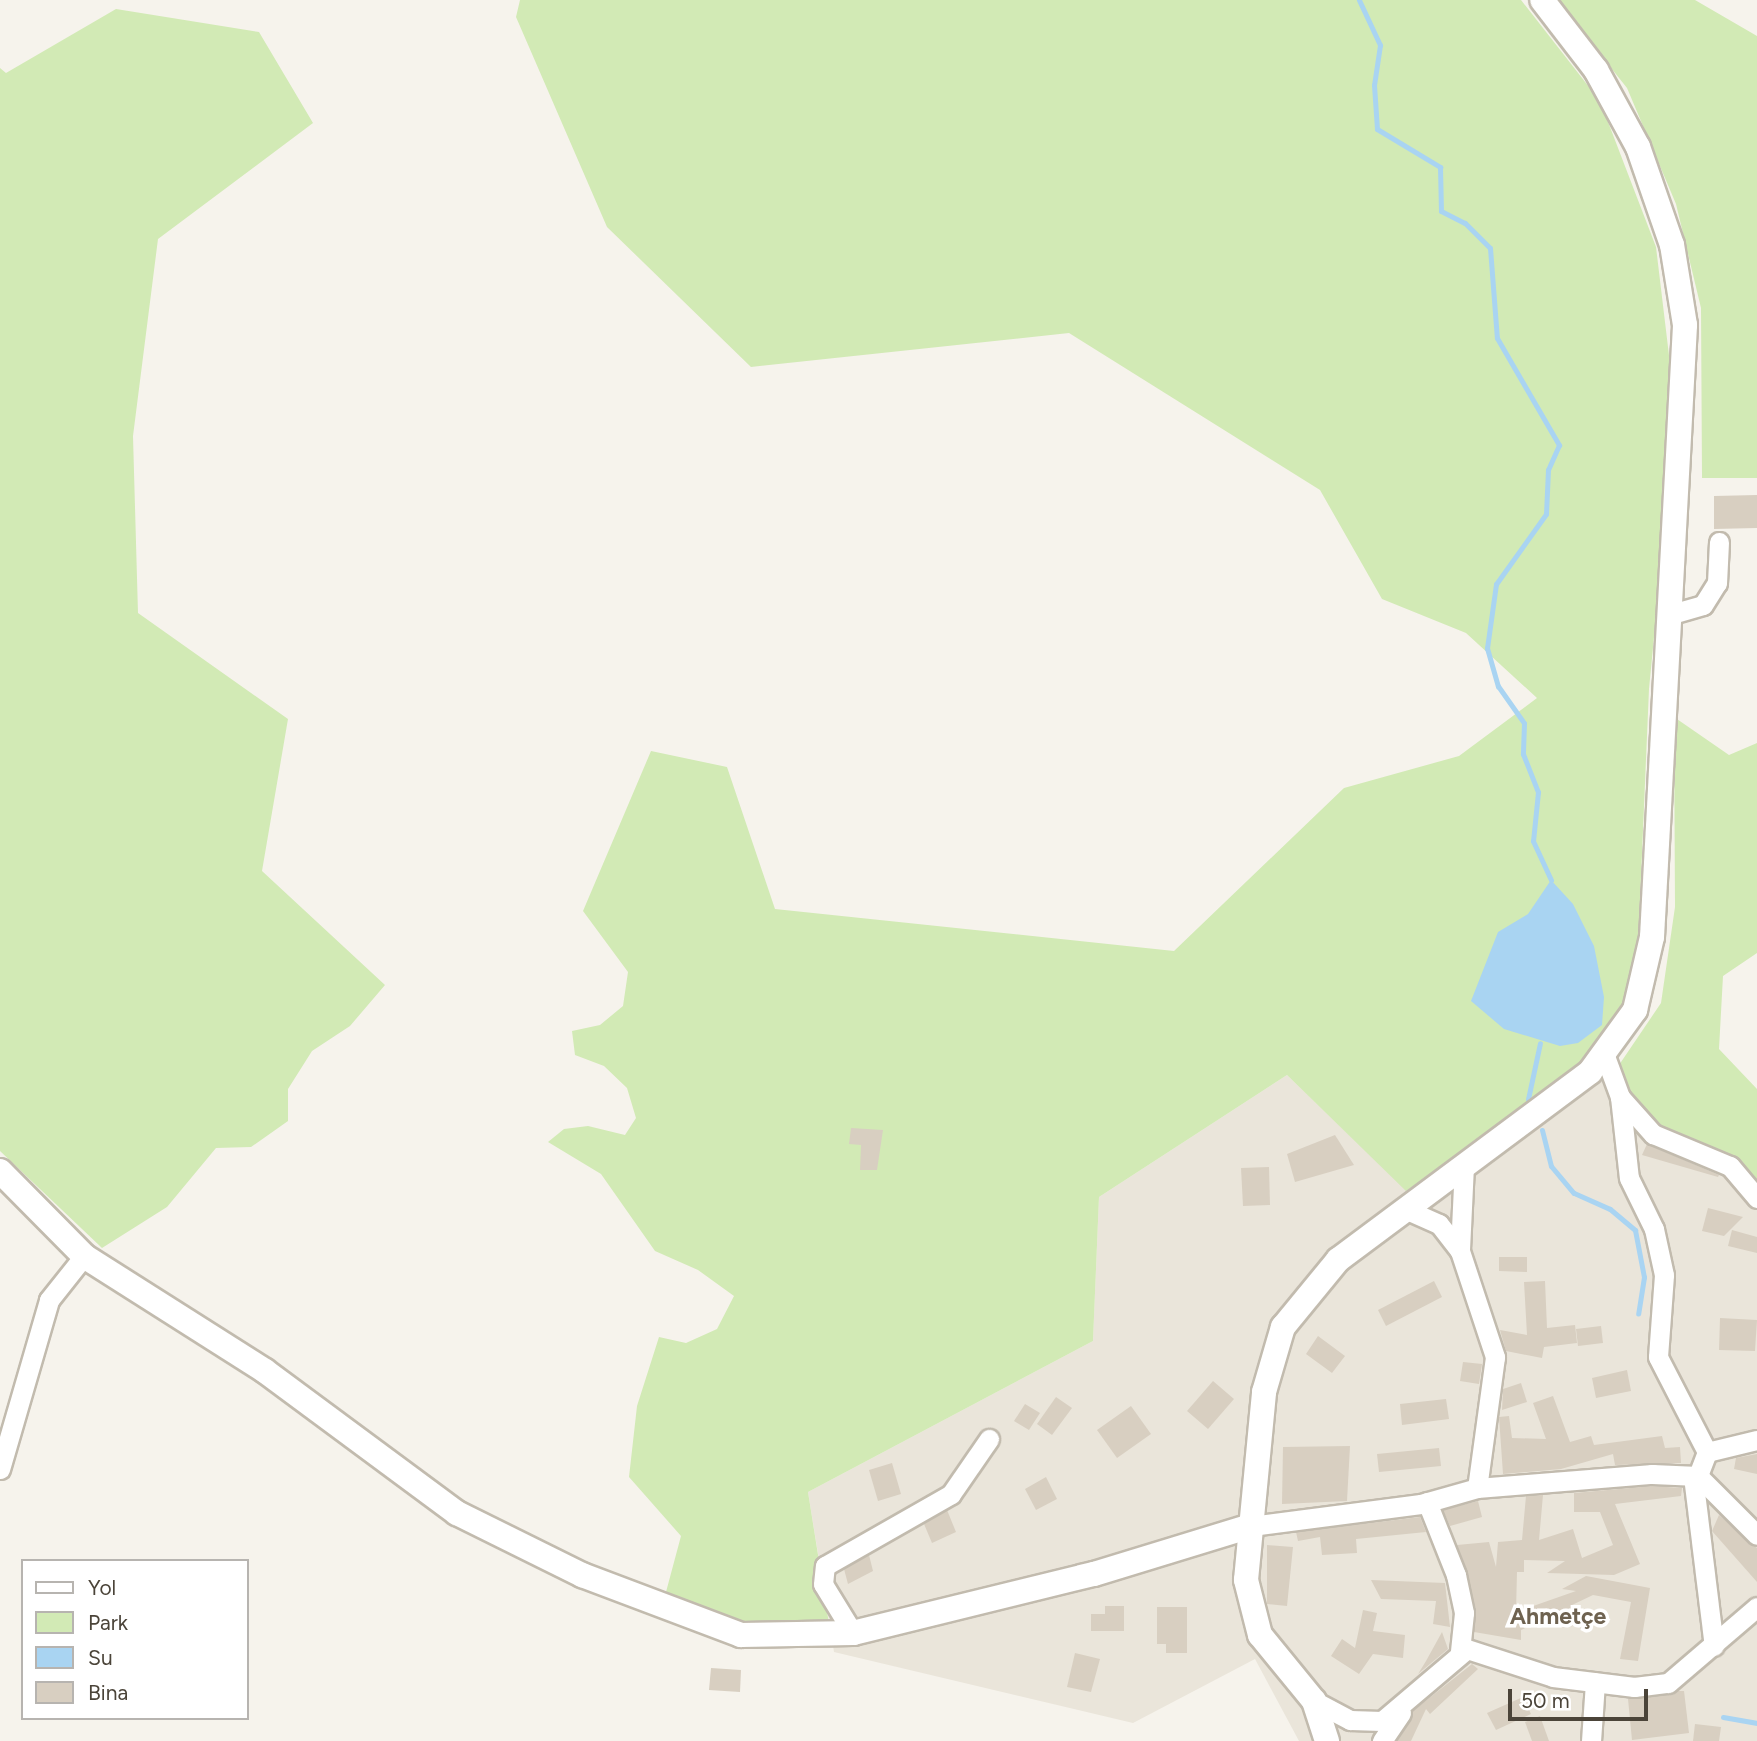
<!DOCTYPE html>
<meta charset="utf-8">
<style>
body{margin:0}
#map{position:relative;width:1757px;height:1741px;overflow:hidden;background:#f6f3ec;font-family:Figtree,sans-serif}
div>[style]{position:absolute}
.residential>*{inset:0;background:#eae5da}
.green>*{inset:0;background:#d2eab5}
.water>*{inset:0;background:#a9d4f2}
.stream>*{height:5px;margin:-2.5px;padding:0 2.5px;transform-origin:2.5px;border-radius:2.5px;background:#a9d4f2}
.building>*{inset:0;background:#d8cfc1}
.roads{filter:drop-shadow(2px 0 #c2bbae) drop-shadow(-2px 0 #c2bbae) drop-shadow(0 2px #c2bbae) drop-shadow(0 -2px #c2bbae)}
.minor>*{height:19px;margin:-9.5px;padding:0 9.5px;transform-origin:9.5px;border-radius:9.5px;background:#fff}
.tertiary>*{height:24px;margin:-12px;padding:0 12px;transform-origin:12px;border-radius:12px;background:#fff}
span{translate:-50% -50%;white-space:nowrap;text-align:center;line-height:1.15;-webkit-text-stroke:7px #fff;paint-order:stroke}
.quarter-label{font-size:23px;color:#6e6250;font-weight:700}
.legend{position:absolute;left:21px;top:1559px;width:228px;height:161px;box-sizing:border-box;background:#fff;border:2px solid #b7b4b0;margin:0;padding:9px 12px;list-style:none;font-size:21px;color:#4b4439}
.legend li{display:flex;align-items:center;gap:14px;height:35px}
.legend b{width:35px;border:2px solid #b7b4b0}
.scale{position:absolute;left:1508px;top:1689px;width:140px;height:32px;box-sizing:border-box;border:4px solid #4b4439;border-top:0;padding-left:9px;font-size:21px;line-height:24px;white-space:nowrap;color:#4b4439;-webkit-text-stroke:5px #fff;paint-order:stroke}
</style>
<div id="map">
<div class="residential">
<i style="clip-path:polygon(1605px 1056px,1620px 1097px,1730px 1166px,1757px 1198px,1757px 1741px,1299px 1741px,1255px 1659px,1133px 1723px,834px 1652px,808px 1492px,1093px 1341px,1099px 1197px,1287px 1075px,1407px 1191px)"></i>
</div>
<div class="green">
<i style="clip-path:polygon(520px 0,1521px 0,1600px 101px,1656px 247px,1671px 372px,1669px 483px,1649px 689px,1637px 971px,1619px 1020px,1586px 1069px,1406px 1191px,1287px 1075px,1099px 1197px,1093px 1341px,808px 1492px,830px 1630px,740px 1631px,666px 1592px,681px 1536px,629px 1477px,637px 1406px,659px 1337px,686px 1343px,717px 1329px,734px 1296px,698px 1270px,655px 1251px,601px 1174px,548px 1142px,564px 1129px,588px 1126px,625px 1135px,636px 1118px,627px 1088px,604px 1066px,575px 1055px,572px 1031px,600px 1025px,623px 1006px,628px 972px,583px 911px,651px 751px,727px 767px,775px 909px,1174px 951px,1344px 788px,1459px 756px,1537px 698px,1466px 633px,1382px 599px,1320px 490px,1069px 333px,751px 367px,607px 227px,516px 17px)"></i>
<i style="clip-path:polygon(1557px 0,1695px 0,1757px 36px,1757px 478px,1702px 478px,1701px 308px,1676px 204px,1627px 88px)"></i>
<i style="clip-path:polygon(116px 9px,259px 32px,313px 123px,158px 239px,133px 436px,138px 613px,288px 719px,262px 871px,385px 985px,350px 1026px,312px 1051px,288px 1089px,288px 1121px,251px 1147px,216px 1148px,167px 1207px,102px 1248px,0 1151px,0 68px,6px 73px)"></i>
<i style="clip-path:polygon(1674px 717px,1729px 755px,1757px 743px,1757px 953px,1723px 976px,1719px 1049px,1757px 1089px,1757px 1185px,1657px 1128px,1632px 1096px,1619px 1065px,1661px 1003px,1675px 907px)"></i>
</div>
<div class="water">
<i style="clip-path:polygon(1551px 880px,1573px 904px,1594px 946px,1604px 997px,1602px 1025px,1578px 1043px,1560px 1046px,1504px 1029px,1471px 1001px,1498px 932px,1528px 914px)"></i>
</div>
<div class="stream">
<i style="left:1359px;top:0;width:50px;rotate:65deg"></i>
<i style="left:1380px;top:45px;width:40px;rotate:98.5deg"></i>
<i style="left:1374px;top:85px;width:44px;rotate:86.1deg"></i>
<i style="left:1377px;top:129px;width:74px;rotate:31.1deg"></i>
<i style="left:1440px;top:167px;width:44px;rotate:88.7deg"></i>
<i style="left:1441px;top:211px;width:27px;rotate:27deg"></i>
<i style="left:1465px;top:223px;width:35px;rotate:45deg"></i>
<i style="left:1490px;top:248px;width:90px;rotate:85.6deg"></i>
<i style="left:1497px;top:338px;width:124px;rotate:59.9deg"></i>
<i style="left:1559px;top:445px;width:27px;rotate:114deg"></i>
<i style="left:1548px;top:470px;width:44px;rotate:92.6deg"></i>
<i style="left:1546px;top:514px;width:86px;rotate:125.5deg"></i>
<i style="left:1496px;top:584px;width:65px;rotate:98deg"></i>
<i style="left:1487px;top:648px;width:40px;rotate:74deg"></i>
<i style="left:1498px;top:686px;width:45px;rotate:54.9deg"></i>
<i style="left:1524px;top:723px;width:31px;rotate:92deg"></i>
<i style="left:1523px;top:754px;width:41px;rotate:68.5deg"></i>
<i style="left:1538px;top:792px;width:49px;rotate:95.8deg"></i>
<i style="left:1533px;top:841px;width:43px;rotate:65.2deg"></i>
<i style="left:1528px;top:1099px;width:57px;rotate:-77.9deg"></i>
<i style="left:1542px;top:1130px;width:37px;rotate:76deg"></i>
<i style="left:1551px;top:1166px;width:35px;rotate:50deg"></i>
<i style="left:1574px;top:1193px;width:39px;rotate:24deg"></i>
<i style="left:1610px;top:1209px;width:33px;rotate:40deg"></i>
<i style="left:1635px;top:1230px;width:48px;rotate:79.2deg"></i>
<i style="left:1644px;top:1277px;width:37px;rotate:99deg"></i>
<i style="left:1723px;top:1717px;width:35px;rotate:10deg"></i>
</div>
<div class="building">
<i style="clip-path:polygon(1757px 495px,1757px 528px,1714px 529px,1714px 496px)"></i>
<i style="clip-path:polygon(851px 1128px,883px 1130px,877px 1170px,860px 1170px,861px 1145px,849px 1144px)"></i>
<i style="clip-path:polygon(1335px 1135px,1354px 1165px,1295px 1182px,1287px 1154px)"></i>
<i style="clip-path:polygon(1647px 1144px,1719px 1175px,1718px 1177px,1642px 1155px)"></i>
<i style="clip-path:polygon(1269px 1167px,1270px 1205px,1243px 1206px,1241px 1168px)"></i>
<i style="clip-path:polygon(1708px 1208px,1743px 1217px,1724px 1236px,1702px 1231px)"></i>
<i style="clip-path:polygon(1732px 1230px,1757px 1237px,1757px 1253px,1728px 1246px)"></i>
<i style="clip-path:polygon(1499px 1257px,1527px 1257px,1527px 1272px,1499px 1271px)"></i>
<i style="clip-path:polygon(1434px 1281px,1442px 1297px,1386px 1326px,1378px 1310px)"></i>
<i style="clip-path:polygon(1545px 1281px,1547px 1328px,1575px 1325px,1577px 1343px,1544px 1347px,1542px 1358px,1506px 1351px,1500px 1330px,1527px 1335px,1524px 1282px)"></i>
<i style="clip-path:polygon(1720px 1318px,1757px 1320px,1755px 1351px,1719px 1350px)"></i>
<i style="clip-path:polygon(1601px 1326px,1603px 1343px,1578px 1346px,1576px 1329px)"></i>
<i style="clip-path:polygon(1318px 1336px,1345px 1356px,1332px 1373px,1306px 1354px)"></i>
<i style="clip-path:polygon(1463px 1362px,1482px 1364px,1479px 1384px,1460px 1381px)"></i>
<i style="clip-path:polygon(1627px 1370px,1631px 1391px,1596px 1398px,1592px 1378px)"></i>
<i style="clip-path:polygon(1213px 1381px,1234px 1399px,1208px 1429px,1187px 1411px)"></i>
<i style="clip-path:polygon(1521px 1383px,1527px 1402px,1502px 1410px,1503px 1389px)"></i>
<i style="clip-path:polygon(1553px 1396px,1570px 1442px,1591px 1436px,1594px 1445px,1662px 1436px,1665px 1448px,1680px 1447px,1681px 1463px,1615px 1465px,1613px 1454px,1561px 1469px,1503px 1474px,1499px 1417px,1509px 1416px,1512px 1438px,1546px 1439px,1533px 1403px)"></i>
<i style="clip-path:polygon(1056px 1397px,1072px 1408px,1052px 1435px,1037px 1424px)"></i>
<i style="clip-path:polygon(1446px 1399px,1449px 1419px,1402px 1425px,1400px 1404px)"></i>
<i style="clip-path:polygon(1025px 1404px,1040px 1413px,1029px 1430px,1014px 1421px)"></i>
<i style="clip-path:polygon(1131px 1406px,1151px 1434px,1117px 1458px,1097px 1430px)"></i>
<i style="clip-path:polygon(1350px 1446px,1347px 1501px,1282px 1504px,1283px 1447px)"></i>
<i style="clip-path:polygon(1439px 1448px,1441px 1466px,1379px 1472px,1377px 1454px)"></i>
<i style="clip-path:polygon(1757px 1454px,1757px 1474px,1734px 1469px,1736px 1458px)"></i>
<i style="clip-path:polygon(892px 1463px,901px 1494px,878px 1501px,869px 1470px)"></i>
<i style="clip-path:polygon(1046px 1477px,1057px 1499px,1036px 1510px,1025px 1489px)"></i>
<i style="clip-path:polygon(1652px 1486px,1682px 1488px,1681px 1496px,1615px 1504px,1640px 1564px,1614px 1575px,1547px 1573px,1565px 1561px,1524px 1560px,1524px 1572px,1517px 1572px,1516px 1612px,1576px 1591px,1562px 1589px,1586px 1576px,1650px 1588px,1638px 1661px,1620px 1659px,1631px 1602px,1593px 1595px,1572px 1605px,1578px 1625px,1563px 1628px,1559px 1612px,1521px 1630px,1521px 1640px,1474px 1632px,1476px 1610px,1457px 1545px,1489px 1542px,1496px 1567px,1498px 1542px,1522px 1540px,1526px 1496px,1543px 1495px,1539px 1540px,1573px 1529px,1582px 1558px,1613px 1545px,1600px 1512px,1574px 1512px,1574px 1493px)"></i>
<i style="clip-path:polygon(1478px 1501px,1482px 1517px,1450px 1526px,1443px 1510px)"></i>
<i style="clip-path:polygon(947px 1510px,956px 1532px,932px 1543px,924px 1524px)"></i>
<i style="clip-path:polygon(1719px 1515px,1757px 1548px,1757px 1582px,1712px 1531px)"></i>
<i style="clip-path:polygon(1420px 1517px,1426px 1532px,1356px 1539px,1357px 1553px,1322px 1555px,1320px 1537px,1298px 1541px,1296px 1532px)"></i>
<i style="clip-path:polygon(1267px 1545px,1293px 1547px,1287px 1606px,1267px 1604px)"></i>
<i style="clip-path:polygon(869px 1555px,873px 1571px,848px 1584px,844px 1569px)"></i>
<i style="clip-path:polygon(1371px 1580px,1445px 1583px,1450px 1627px,1433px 1624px,1436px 1601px,1381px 1599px)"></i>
<i style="clip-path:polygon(1105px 1606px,1124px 1606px,1124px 1631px,1091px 1631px,1091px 1614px,1105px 1614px)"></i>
<i style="clip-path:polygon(1157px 1607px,1187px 1607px,1187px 1653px,1166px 1653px,1166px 1644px,1157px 1644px)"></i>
<i style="clip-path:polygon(1363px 1610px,1377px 1613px,1373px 1631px,1405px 1635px,1403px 1658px,1373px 1654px,1359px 1674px,1331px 1656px,1342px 1639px,1355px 1648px)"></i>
<i style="clip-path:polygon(1442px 1632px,1448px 1649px,1418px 1674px,1426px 1661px)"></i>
<i style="clip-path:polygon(1075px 1653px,1100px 1659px,1091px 1692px,1067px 1687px)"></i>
<i style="clip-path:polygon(1472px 1664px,1478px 1669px,1430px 1714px,1426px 1709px,1411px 1741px,1397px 1741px,1413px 1711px)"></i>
<i style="clip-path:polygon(711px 1668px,741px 1670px,740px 1692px,709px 1690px)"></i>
<i style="clip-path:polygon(1677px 1691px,1684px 1691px,1689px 1733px,1632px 1740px,1628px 1699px)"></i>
<i style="clip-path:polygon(1523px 1697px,1531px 1714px,1496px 1730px,1487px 1713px)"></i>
<i style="clip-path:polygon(1540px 1716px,1549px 1741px,1532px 1741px,1525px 1722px)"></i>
<i style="clip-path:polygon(1695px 1724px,1721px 1727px,1719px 1741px,1693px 1741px)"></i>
</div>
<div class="roads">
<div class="minor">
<i style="left:1668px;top:615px;width:36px;rotate:-16deg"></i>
<i style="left:1703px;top:605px;width:26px;rotate:-58deg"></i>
<i style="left:1717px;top:583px;width:41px;rotate:-87.2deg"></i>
<i style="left:1605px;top:1056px;width:44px;rotate:69.9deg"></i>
<i style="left:1620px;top:1097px;width:81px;rotate:83.7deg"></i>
<i style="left:1629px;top:1178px;width:57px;rotate:63.9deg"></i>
<i style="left:1654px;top:1229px;width:47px;rotate:77.7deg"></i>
<i style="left:1664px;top:1275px;width:82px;rotate:94.2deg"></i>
<i style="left:1658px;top:1357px;width:107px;rotate:62.7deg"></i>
<i style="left:1707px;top:1452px;width:26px;rotate:111deg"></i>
<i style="left:1620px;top:1097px;width:50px;rotate:48.3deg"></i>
<i style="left:1653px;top:1134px;width:83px;rotate:22.6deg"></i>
<i style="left:1730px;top:1166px;width:42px;rotate:49.8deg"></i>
<i style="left:1464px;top:1165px;width:86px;rotate:92.7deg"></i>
<i style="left:1460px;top:1251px;width:112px;rotate:71.7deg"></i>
<i style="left:1495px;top:1357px;width:132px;rotate:97.8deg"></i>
<i style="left:1405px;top:1209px;width:37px;rotate:24deg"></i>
<i style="left:1439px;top:1224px;width:34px;rotate:52deg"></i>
<i style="left:1707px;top:1452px;width:51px;rotate:-13.5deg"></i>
<i style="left:0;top:1469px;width:176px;rotate:-73.8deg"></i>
<i style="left:49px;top:1300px;width:56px;rotate:-51.5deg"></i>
<i style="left:1693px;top:1476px;width:171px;rotate:83deg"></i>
<i style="left:1427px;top:1502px;width:79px;rotate:68.3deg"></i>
<i style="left:1456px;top:1575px;width:39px;rotate:78deg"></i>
<i style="left:1464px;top:1613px;width:39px;rotate:96deg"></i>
<i style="left:1251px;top:1526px;width:171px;rotate:-7.4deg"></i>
<i style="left:1421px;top:1504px;width:58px;rotate:-15.9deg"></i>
<i style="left:1477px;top:1488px;width:176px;rotate:-4.6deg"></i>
<i style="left:1652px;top:1474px;width:46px;rotate:2.5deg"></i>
<i style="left:1698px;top:1476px;width:83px;rotate:45deg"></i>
<i style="left:853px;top:1633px;width:57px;rotate:-121.5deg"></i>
<i style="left:823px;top:1584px;width:18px;rotate:-84deg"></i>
<i style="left:825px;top:1566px;width:145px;rotate:-29.7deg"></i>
<i style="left:951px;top:1494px;width:67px;rotate:-55.4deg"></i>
<i style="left:1314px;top:1701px;width:41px;rotate:27.8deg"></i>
<i style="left:1350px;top:1720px;width:32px;rotate:2deg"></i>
<i style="left:1382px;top:1721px;width:111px;rotate:-40.3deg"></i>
<i style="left:1467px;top:1649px;width:90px;rotate:18deg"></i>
<i style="left:1553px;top:1677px;width:82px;rotate:7deg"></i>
<i style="left:1634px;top:1687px;width:34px;rotate:-7deg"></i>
<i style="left:1668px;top:1683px;width:117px;rotate:-40.5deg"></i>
<i style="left:1382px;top:1741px;width:34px;rotate:-56deg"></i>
<i style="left:1591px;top:1741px;width:59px;rotate:-86.1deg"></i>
</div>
<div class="tertiary">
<i style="left:0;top:1171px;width:120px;rotate:45.3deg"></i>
<i style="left:84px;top:1256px;width:214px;rotate:32.4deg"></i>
<i style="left:265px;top:1371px;width:239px;rotate:36.5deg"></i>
<i style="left:457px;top:1513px;width:140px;rotate:26.4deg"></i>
<i style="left:582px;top:1575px;width:170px;rotate:20.7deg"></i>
<i style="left:741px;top:1635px;width:112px;rotate:-1deg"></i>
<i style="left:853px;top:1633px;width:248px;rotate:-13.8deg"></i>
<i style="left:1094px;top:1574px;width:164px;rotate:-17deg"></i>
<i style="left:1327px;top:1741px;width:42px;rotate:-108deg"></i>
<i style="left:1314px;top:1701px;width:85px;rotate:-129.3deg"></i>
<i style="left:1260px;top:1635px;width:57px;rotate:-104.3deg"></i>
<i style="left:1246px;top:1580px;width:189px;rotate:-84.5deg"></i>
<i style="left:1264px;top:1392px;width:68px;rotate:-73.7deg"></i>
<i style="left:1283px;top:1327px;width:87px;rotate:-50.6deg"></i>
<i style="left:1338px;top:1260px;width:314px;rotate:-36.7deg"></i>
<i style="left:1590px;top:1072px;width:77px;rotate:-54deg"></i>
<i style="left:1635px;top:1010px;width:75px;rotate:-76.9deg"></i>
<i style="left:1652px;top:937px;width:613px;rotate:-86.91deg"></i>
<i style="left:1685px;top:325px;width:81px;rotate:-99.2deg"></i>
<i style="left:1672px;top:245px;width:104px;rotate:-109.1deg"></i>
<i style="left:1638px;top:147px;width:88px;rotate:-118.6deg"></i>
<i style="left:1596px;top:70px;width:88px;rotate:-127.6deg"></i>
</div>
</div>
<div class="quarter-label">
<span style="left:1558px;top:1616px">Ahmetçe</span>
</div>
<ul class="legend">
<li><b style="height:9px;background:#fff"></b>Yol</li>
<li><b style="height:19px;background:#d2eab5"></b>Park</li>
<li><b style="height:19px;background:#a9d4f2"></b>Su</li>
<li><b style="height:19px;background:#d8cfc1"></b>Bina</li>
</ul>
<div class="scale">50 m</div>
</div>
